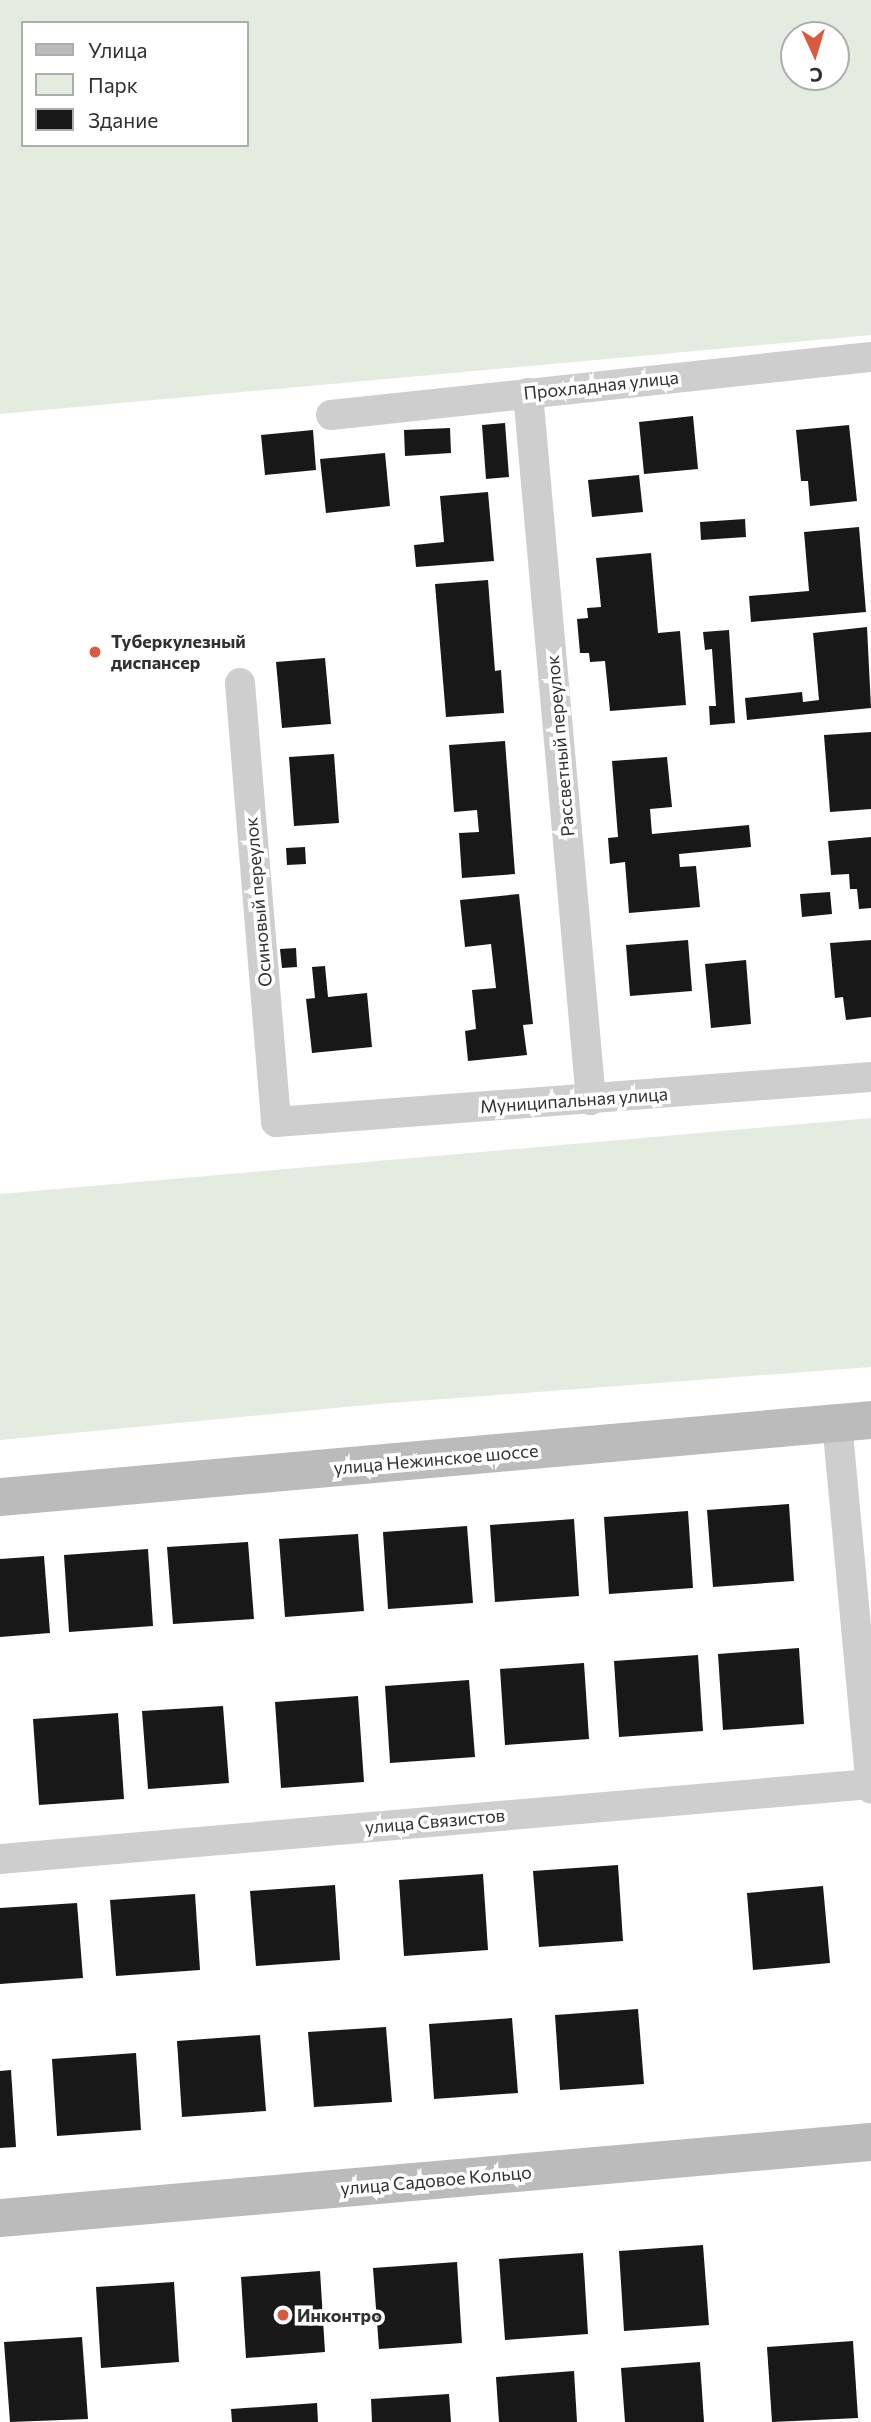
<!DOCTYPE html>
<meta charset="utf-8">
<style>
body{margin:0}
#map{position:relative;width:871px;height:2422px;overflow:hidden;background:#fff;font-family:Commissioner,sans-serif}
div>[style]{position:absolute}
.green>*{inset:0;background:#e4ece0}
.building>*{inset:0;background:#181818}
.street>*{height:30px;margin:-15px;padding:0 15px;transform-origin:15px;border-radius:15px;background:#cecece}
.secondary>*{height:38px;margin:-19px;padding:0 19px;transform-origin:19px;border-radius:19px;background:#bbb}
.dots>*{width:19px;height:19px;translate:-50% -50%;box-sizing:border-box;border:4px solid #fff;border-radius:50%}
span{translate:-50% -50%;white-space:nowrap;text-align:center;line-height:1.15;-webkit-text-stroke:7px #fff;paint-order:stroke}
.street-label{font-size:18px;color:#313131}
.poi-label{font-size:18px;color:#313131;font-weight:700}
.left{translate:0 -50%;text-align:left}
.legend{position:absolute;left:21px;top:21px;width:228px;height:126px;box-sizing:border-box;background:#fff;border:2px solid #adadad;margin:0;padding:9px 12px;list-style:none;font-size:21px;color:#313131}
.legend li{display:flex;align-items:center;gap:14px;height:35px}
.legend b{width:35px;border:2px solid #adadad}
.north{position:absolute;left:780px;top:21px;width:70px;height:70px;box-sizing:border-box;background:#fff;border:2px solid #adadad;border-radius:50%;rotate:176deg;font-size:19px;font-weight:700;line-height:28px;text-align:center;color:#313131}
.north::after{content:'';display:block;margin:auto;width:24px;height:32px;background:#da5a40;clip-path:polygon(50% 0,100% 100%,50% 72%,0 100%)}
</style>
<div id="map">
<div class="green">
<i style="clip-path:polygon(evenodd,0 0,871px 0,871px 335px,0 414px,0 0,23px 23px,247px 23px,247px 145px,23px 145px,23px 23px,0 0,794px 35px,836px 35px,836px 77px,794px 77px,794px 35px)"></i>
<i style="clip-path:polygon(871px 1118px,871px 1367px,377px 1404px,0 1440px,0 1194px)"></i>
</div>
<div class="building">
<i style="clip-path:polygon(693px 416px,698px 469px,644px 474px,639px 422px)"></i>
<i style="clip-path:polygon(505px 423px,509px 477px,486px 479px,482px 425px)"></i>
<i style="clip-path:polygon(849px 425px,857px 501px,810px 506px,808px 481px,801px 481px,796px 430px)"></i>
<i style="clip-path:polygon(450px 428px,451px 453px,405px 456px,404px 430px)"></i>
<i style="clip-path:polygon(313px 430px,316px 470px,265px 475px,261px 435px)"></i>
<i style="clip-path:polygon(385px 453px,390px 506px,326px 513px,320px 459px)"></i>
<i style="clip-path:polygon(639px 475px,643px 512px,592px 517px,588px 480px)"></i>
<i style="clip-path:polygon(488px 492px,494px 561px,416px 567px,414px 545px,444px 542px,440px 496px)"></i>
<i style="clip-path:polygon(745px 519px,746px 537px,701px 540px,700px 522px)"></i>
<i style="clip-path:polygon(859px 527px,866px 612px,751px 622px,749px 596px,809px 591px,804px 532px)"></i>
<i style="clip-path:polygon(651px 553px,658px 633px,680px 631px,686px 705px,610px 711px,605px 661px,590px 662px,589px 653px,580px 653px,577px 619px,588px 618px,587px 608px,601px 607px,596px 558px)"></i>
<i style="clip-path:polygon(488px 580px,495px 671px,501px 670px,504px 713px,446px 717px,435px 584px)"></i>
<i style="clip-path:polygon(867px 627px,871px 708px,747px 720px,745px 698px,802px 692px,803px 702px,819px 700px,813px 633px)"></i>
<i style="clip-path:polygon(729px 630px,735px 723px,710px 725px,709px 706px,716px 706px,712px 649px,705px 650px,703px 632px)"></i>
<i style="clip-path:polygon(325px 658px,331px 724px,282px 728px,276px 662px)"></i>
<i style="clip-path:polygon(871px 732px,871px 809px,830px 812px,824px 735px)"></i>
<i style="clip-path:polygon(505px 741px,515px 874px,462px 878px,459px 833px,479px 832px,477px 810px,454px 812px,449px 745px)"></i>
<i style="clip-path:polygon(334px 754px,339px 823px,294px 826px,289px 757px)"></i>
<i style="clip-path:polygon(667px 757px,672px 807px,650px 809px,652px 834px,749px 825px,751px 847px,679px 854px,680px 867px,696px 866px,700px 907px,629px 913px,625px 862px,610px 864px,608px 838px,618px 837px,612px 761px)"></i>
<i style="clip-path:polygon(871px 837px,871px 908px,859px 909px,857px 889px,850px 889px,849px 874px,831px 875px,828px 841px)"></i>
<i style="clip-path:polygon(305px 847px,306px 864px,287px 865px,286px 848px)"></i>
<i style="clip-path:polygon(830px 892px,832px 914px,802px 917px,800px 894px)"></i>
<i style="clip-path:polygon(519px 894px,533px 1024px,523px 1025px,527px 1055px,468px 1061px,465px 1031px,476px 1029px,472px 990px,496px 988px,491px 944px,465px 947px,460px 900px)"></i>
<i style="clip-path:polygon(688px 940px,692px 991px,630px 996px,626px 945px)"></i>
<i style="clip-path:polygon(871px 940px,871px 1017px,846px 1020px,843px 997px,835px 998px,830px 943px)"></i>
<i style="clip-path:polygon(296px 948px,297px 967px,282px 968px,280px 949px)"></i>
<i style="clip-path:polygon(746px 960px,751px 1024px,711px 1028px,705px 964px)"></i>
<i style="clip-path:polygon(325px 966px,328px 997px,367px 993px,372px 1047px,312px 1053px,306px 999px,315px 998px,312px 967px)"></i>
<i style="clip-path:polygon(789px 1504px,794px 1581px,713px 1587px,707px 1510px)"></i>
<i style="clip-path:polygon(688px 1511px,693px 1588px,609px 1594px,604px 1517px)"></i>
<i style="clip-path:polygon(574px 1519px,579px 1596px,495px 1602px,490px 1525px)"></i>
<i style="clip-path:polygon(467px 1526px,473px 1603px,388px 1609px,383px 1532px)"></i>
<i style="clip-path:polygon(358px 1534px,364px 1611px,285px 1617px,279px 1539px)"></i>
<i style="clip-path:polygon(248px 1542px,254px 1619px,173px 1624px,167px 1547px)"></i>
<i style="clip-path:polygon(148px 1549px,153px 1626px,69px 1632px,64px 1555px)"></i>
<i style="clip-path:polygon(44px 1556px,50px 1633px,0 1637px,0 1559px)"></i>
<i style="clip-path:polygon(799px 1648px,804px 1724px,723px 1730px,718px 1654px)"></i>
<i style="clip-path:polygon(698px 1655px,703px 1731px,619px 1737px,614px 1661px)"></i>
<i style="clip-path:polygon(584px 1663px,589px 1739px,505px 1745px,500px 1669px)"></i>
<i style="clip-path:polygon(469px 1680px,475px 1757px,390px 1763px,385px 1686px)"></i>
<i style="clip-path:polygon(358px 1696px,364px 1782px,281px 1788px,275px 1702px)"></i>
<i style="clip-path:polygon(223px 1706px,229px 1783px,148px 1789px,142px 1711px)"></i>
<i style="clip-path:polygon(118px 1713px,124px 1799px,39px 1805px,33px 1719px)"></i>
<i style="clip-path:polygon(618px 1865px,623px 1941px,539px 1947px,533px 1871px)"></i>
<i style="clip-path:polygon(483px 1874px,488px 1950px,404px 1956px,399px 1880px)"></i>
<i style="clip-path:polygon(335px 1885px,340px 1960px,256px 1966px,250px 1891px)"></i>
<i style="clip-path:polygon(823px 1886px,830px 1963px,753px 1970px,747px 1893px)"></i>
<i style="clip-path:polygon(195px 1894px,200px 1970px,116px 1976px,110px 1900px)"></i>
<i style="clip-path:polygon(77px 1903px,83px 1978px,0 1984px,0 1908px)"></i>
<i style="clip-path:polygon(638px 2009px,644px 2084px,560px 2090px,555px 2015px)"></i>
<i style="clip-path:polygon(512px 2018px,518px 2093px,434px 2099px,429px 2024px)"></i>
<i style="clip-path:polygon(386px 2027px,392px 2102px,314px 2107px,308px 2032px)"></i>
<i style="clip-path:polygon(260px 2035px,266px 2111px,182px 2117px,177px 2041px)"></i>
<i style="clip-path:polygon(136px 2053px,141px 2130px,57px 2136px,52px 2059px)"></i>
<i style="clip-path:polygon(11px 2070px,16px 2147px,0 2148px,0 2071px)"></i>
<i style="clip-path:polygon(703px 2245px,709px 2325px,624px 2331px,619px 2251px)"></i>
<i style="clip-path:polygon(583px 2253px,588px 2334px,505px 2340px,499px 2259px)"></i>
<i style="clip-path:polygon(457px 2262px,462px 2343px,379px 2349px,373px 2268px)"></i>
<i style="clip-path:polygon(320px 2271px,325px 2352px,246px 2358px,241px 2277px)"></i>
<i style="clip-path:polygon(174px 2282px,179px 2362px,101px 2368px,96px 2287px)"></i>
<i style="clip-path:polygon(82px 2337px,88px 2419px,10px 2422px,4px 2342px)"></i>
<i style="clip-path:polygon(853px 2341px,858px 2418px,772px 2422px,767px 2347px)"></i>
<i style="clip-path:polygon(700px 2362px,704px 2422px,625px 2422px,621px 2368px)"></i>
<i style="clip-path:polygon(574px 2371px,577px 2422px,499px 2422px,496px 2377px)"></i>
<i style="clip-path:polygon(449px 2394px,451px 2422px,372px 2422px,371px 2399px)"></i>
<i style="clip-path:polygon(317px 2403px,318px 2422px,232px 2422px,231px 2409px)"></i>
</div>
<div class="street">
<i style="left:528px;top:393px;width:710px;rotate:84.91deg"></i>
<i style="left:331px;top:415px;width:543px;rotate:-6.13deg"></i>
<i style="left:240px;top:683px;width:440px;rotate:85.3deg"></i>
<i style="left:276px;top:1122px;width:597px;rotate:-4.33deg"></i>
<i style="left:837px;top:1422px;width:368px;rotate:84.7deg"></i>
<i style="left:0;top:1859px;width:874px;rotate:-4.92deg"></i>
</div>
<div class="secondary">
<i style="left:0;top:1497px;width:874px;rotate:-5.05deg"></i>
<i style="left:0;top:2218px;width:874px;rotate:-4.99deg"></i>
</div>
<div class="dots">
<i style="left:95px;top:652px;background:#da5a40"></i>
<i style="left:283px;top:2315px;background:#da5a40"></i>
</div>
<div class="street-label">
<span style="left:601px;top:385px;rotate:-6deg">Прохладная улица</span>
<span style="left:560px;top:746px;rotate:-95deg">Рассветный переулок</span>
<span style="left:258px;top:902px;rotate:-95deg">Осиновый переулок</span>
<span style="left:574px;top:1100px;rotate:-4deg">Муниципальная улица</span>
<span style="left:436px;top:1459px;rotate:-5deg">улица Нежинское шоссе</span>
<span style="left:435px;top:1821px;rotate:-5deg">улица Связистов</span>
<span style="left:436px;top:2180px;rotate:-5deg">улица Садовое Кольцо</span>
</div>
<div class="poi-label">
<span class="left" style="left:111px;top:652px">Туберкулезный<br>диспансер</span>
<span class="left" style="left:297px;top:2315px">Инконтро</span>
</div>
<ul class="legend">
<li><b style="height:9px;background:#bbb"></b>Улица</li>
<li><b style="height:19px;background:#e4ece0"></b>Парк</li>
<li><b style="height:19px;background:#181818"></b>Здание</li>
</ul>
<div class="north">С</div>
</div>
